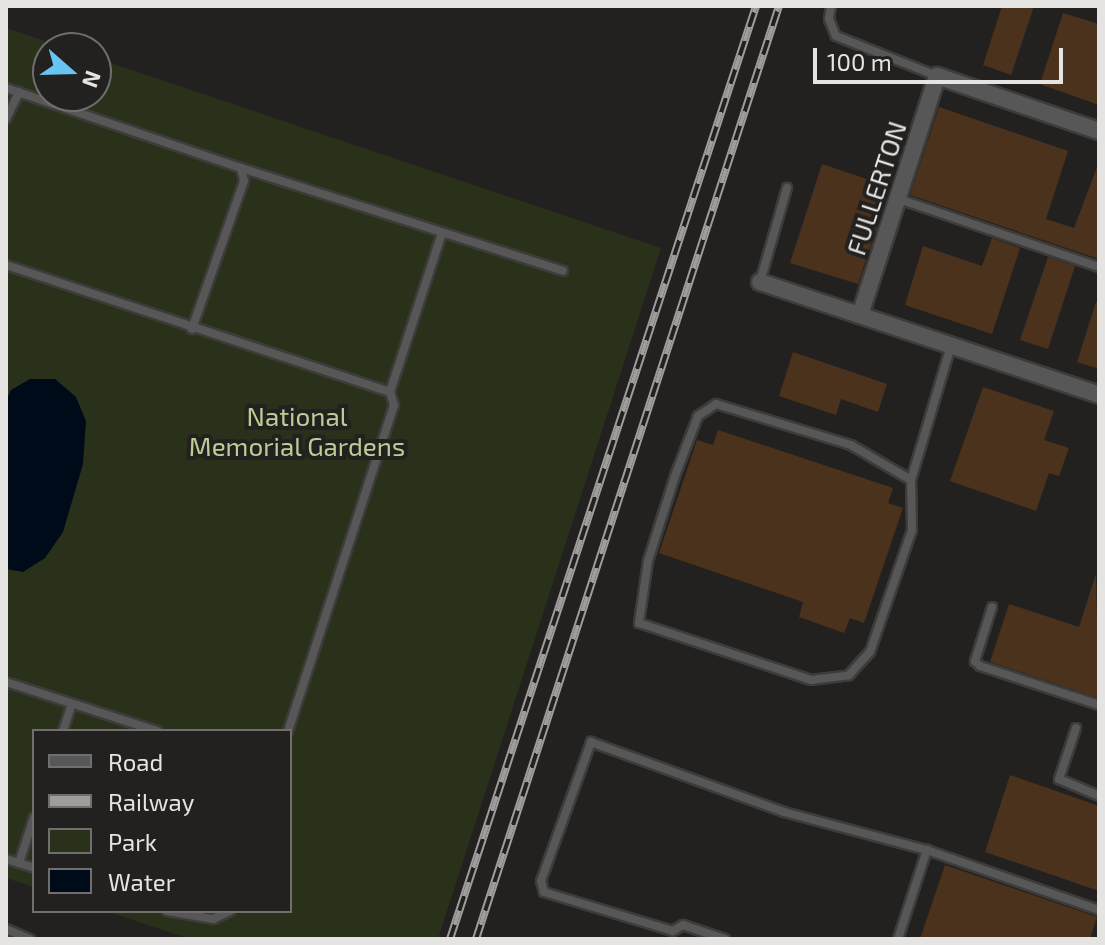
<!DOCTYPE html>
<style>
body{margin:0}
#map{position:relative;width:1105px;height:945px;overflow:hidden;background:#22211f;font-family:"Exo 2",sans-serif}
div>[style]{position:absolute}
.green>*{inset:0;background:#29311a}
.water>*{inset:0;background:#000b19}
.building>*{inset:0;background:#4b321c}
.roads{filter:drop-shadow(2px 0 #3d3c3a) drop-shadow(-2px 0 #3d3c3a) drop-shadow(0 2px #3d3c3a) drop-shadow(0 -2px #3d3c3a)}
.service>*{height:8px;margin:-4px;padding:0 4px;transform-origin:4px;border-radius:4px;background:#575758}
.minor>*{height:16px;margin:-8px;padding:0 8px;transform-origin:8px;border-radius:8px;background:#575758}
.rail>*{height:8px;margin-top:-4px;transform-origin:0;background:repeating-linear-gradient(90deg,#22211f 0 15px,#9f9d9c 0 30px);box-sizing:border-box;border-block:2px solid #9f9d9c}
span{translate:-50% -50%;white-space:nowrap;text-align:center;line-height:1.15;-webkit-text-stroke:8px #22211f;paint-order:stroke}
.street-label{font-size:26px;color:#e6e4e3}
.park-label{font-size:26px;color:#b9cd94}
.frame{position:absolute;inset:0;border:8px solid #e6e4e3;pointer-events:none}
.legend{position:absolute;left:32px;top:729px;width:260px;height:184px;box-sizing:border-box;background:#22211f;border:2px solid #706f6d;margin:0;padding:10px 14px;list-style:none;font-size:24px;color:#e6e4e3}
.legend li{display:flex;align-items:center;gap:16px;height:40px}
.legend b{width:40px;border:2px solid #706f6d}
.north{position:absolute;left:32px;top:32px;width:80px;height:80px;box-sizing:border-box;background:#22211f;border:2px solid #706f6d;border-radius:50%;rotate:110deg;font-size:22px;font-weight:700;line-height:32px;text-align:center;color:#e6e4e3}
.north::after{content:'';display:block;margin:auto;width:28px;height:36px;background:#68c4f0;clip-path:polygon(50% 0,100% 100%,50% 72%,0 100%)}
.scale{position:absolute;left:813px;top:48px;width:250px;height:36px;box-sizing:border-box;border:4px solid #e6e4e3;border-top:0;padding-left:10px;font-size:24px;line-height:28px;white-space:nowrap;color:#e6e4e3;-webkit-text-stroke:6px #22211f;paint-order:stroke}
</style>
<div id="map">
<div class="green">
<i style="clip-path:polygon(6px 28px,66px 48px,48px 48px,48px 96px,96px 96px,96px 58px,661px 248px,438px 939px,190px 939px,106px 911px,290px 911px,290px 731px,34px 731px,34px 887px,6px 878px)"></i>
</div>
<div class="water">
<i style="clip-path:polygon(30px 379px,55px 379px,76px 397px,86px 421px,83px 464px,63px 532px,45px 558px,23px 572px,6px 569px,6px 401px,11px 390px)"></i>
</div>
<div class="building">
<i style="clip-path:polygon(1002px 6px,1034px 6px,1011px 75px,983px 65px)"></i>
<i style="clip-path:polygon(1063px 13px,1099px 24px,1099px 105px,1040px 84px)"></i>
<i style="clip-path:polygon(939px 107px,1068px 151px,1046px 219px,1074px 228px,1099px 162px,1099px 259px,910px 195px)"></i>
<i style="clip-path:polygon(822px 164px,890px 187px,858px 284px,790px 263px)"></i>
<i style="clip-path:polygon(992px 238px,1020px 248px,992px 334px,905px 305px,923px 246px,982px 266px)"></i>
<i style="clip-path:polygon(1048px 257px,1075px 266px,1048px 349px,1020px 340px)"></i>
<i style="clip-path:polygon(1096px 302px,1099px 302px,1099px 369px,1077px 362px)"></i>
<i style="clip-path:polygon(793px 352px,887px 384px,878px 412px,841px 399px,836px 415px,779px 396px)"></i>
<i style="clip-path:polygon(983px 387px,1054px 411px,1044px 440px,1069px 448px,1059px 476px,1049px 473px,1036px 511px,950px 481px)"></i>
<i style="clip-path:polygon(718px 430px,893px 488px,888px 503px,903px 508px,864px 623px,850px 618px,844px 633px,799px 617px,803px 602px,659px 553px,697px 440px,713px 445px)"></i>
<i style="clip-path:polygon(1096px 574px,1099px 698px,990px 662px,1009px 604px,1079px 627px)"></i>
<i style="clip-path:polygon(1010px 775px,1099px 806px,1099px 891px,985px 852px)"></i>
<i style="clip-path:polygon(945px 865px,1097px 917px,1090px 939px,920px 939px)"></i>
</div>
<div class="roads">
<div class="service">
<i style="left:831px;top:6px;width:13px;rotate:99deg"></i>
<i style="left:829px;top:19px;width:18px;rotate:68deg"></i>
<i style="left:836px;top:36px;width:109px;rotate:21.6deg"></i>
<i style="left:6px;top:88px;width:248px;rotate:18.8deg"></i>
<i style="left:241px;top:168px;width:13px;rotate:77deg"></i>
<i style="left:244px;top:181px;width:157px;rotate:109.4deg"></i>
<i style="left:6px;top:119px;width:30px;rotate:-64deg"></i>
<i style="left:241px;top:168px;width:338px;rotate:17.7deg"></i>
<i style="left:899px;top:199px;width:211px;rotate:18.8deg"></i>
<i style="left:6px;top:265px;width:404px;rotate:18.3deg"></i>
<i style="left:390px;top:392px;width:14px;rotate:73deg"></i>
<i style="left:394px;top:405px;width:343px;rotate:108deg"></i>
<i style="left:760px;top:282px;width:98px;rotate:-74deg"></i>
<i style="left:390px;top:392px;width:167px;rotate:-71.9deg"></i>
<i style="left:911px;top:480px;width:69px;rotate:-149.7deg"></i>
<i style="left:851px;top:445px;width:141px;rotate:-163.1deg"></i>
<i style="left:716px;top:404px;width:22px;rotate:146deg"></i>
<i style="left:698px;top:416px;width:64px;rotate:111deg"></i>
<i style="left:675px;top:476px;width:89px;rotate:107.6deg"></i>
<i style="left:648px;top:561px;width:63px;rotate:98.3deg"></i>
<i style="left:639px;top:623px;width:181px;rotate:18.3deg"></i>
<i style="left:811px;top:680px;width:38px;rotate:-7deg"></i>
<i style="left:849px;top:675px;width:31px;rotate:-48deg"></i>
<i style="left:870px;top:652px;width:129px;rotate:-71deg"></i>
<i style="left:912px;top:530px;width:50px;rotate:-91.1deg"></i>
<i style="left:911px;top:480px;width:140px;rotate:-73.4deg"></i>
<i style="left:992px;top:607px;width:57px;rotate:107.5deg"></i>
<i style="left:975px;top:661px;width:7px;rotate:45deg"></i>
<i style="left:980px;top:666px;width:125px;rotate:18.1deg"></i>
<i style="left:6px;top:682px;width:159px;rotate:18deg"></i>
<i style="left:1076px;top:728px;width:54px;rotate:108.4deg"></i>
<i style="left:1059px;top:779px;width:43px;rotate:23deg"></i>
<i style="left:63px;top:731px;width:28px;rotate:-72deg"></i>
<i style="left:6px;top:859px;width:14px;rotate:17deg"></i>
<i style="left:19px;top:863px;width:48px;rotate:-71.9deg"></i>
<i style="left:19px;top:863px;width:16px;rotate:18deg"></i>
<i style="left:167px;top:911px;width:47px;rotate:9.9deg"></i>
<i style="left:213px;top:919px;width:19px;rotate:-25deg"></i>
<i style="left:6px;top:929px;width:26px;rotate:23deg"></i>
<i style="left:725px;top:939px;width:44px;rotate:-161.6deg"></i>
<i style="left:683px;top:925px;width:12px;rotate:149deg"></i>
<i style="left:673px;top:931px;width:135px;rotate:-163.2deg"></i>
<i style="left:544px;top:892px;width:11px;rotate:-105deg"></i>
<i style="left:541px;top:881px;width:148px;rotate:-70.2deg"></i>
<i style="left:591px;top:742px;width:205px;rotate:19.9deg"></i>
<i style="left:784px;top:812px;width:148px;rotate:14.9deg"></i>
<i style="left:898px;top:939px;width:94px;rotate:-72deg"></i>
<i style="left:927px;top:850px;width:182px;rotate:19.2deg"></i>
</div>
<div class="minor">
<i style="left:760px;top:282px;width:357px;rotate:18.4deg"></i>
<i style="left:860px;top:315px;width:251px;rotate:-72.1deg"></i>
<i style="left:937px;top:76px;width:171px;rotate:18.8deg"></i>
</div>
</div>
<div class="rail">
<i style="left:450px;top:939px;width:982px;rotate:-71.84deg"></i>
<i style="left:476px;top:939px;width:981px;rotate:-72.01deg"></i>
</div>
<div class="street-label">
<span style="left:876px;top:188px;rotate:-72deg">FULLERTON</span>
</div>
<div class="park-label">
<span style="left:297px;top:431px">National<br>Memorial Gardens</span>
</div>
<div class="frame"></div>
<ul class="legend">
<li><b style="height:10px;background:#575758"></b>Road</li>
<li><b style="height:10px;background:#9f9d9c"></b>Railway</li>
<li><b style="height:22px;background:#29311a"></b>Park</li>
<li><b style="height:22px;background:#000b19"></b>Water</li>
</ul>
<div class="north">N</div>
<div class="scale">100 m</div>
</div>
